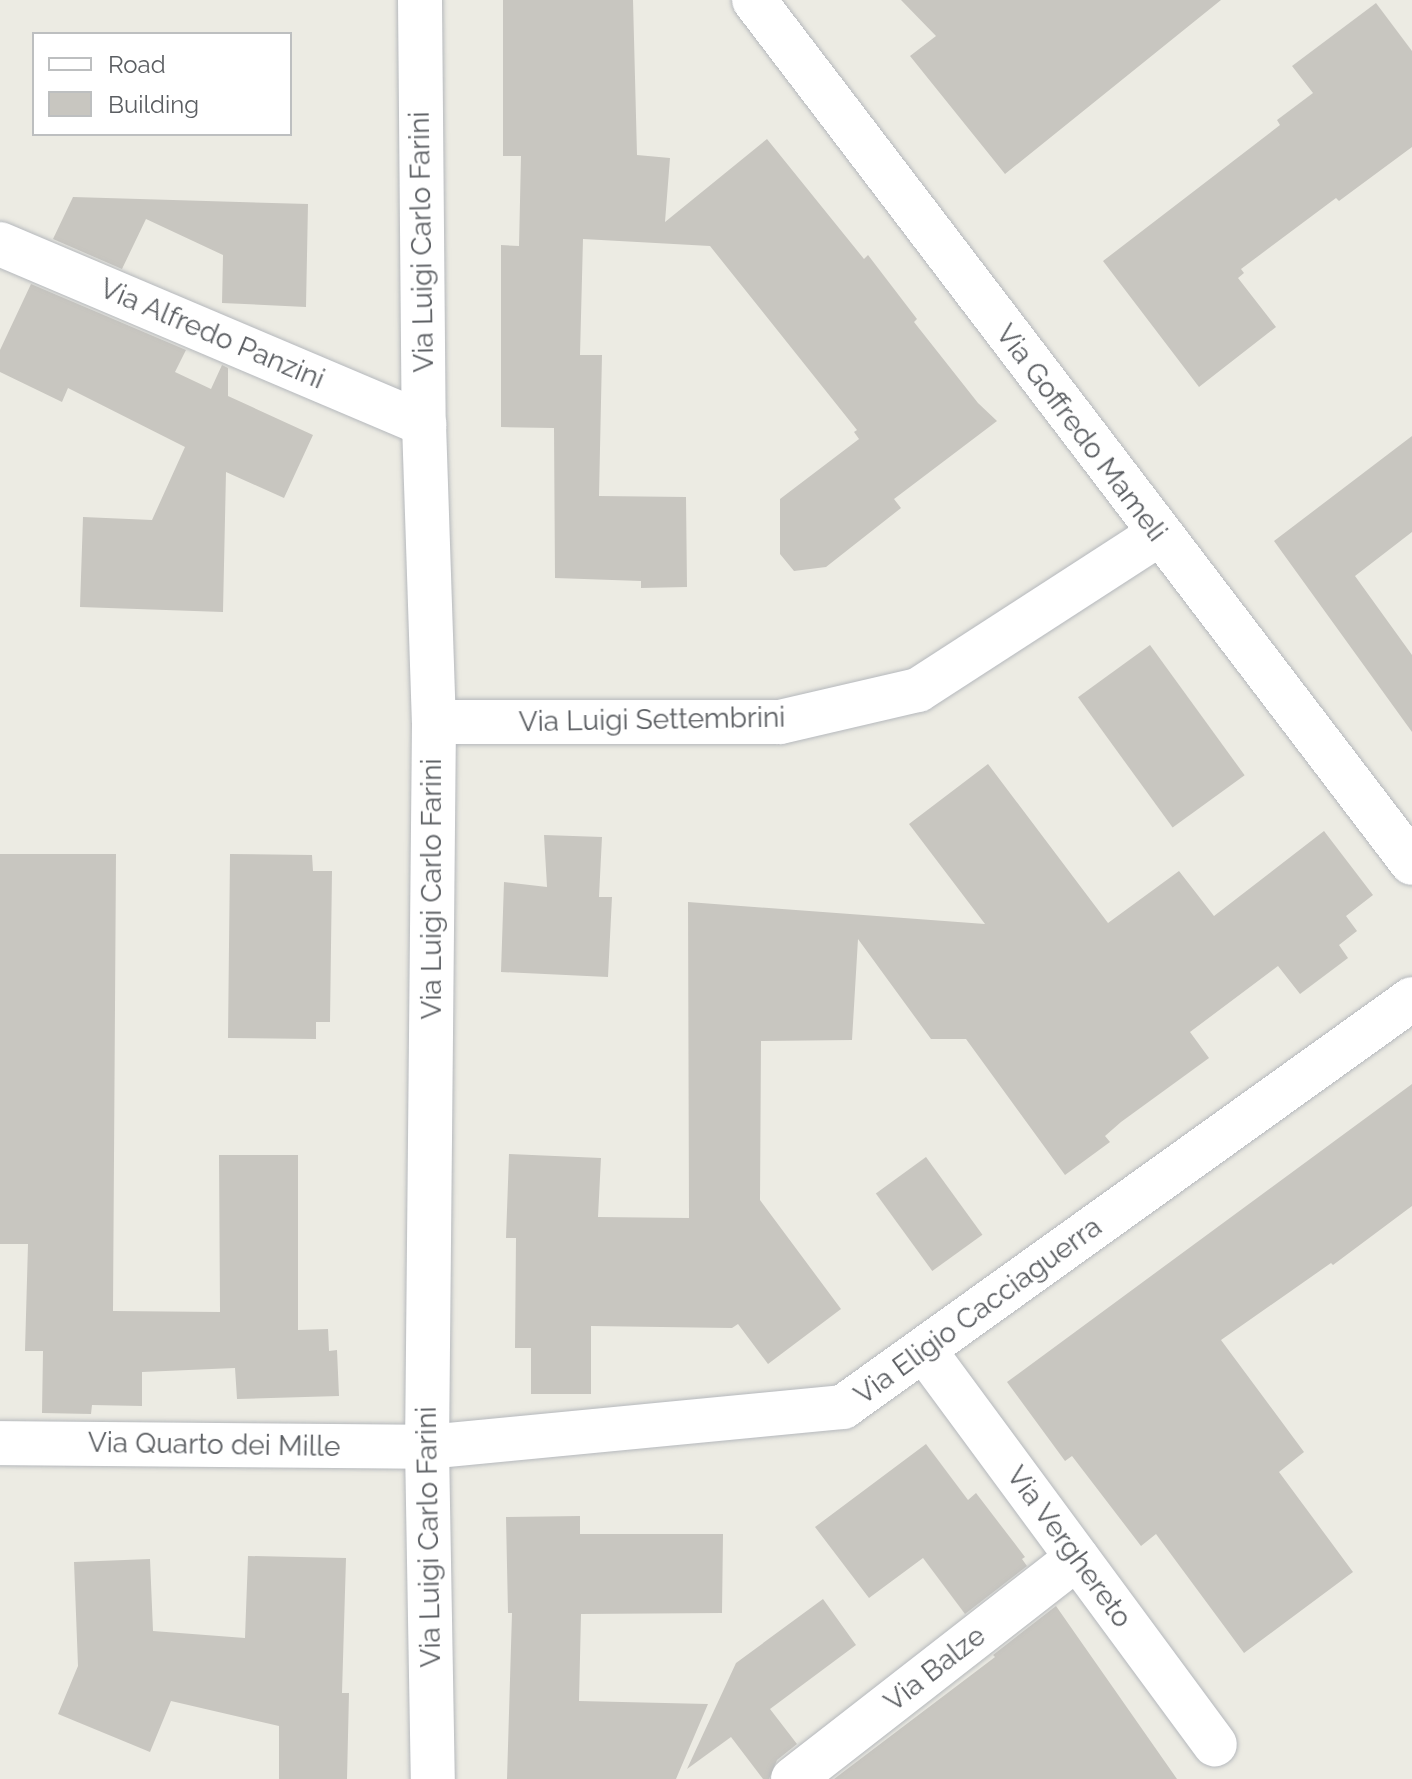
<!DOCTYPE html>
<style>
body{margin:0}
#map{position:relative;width:1412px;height:1779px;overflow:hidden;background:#ecebe3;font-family:Raleway,sans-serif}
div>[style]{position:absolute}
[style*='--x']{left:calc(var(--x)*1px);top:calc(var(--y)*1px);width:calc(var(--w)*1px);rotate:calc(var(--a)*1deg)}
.building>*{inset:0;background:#c8c6c0;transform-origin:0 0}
.roads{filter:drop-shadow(0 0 2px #b5b8bc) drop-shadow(0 0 2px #b5b8bc)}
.street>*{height:44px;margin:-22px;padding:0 22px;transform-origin:22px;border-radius:22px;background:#fff}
span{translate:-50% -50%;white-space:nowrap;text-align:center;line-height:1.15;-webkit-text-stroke:7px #fff;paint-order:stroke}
.street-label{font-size:28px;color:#5b5e62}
.legend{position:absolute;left:32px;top:32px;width:260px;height:104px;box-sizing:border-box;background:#fff;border:2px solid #bdbfc0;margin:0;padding:10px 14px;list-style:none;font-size:24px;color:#5b5e62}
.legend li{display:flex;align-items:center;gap:16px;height:40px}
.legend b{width:40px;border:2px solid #bdbfc0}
</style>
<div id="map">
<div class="building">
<div style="clip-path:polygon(503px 0,633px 0,637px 155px,670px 158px,665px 222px,767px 139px,864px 259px,868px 255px,917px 319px,914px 322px,978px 403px,997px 421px,894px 499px,901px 508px,826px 567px,794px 571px,780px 554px,780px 499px,859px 439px,854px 432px,857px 430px,710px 246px,583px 239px,580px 355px,602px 355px,599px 496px,686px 497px,687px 587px,641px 588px,641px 581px,555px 578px,554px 428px,501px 427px,501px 245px,519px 246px,521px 156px,503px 156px)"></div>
<div style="clip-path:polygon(901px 0,1221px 0,1005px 174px,910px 56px,936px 36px)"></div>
<div style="clip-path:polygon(1376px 3px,1412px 51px,1412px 147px,1339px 201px,1336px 198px,1241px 269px,1244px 273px,1238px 278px,1276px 327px,1199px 387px,1103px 261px,1280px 125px,1277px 120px,1313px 93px,1292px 66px)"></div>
<div style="clip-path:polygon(73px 197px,308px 204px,306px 307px,222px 303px,223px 255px,146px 219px,122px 269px,53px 239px)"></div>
<div style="clip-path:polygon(31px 284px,186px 350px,175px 372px,211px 389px,222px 365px,228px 368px,228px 396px,313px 435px,284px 498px,226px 472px,223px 612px,80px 607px,83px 517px,152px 520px,185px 447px,68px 388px,62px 402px,0 372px,0 350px)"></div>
<div style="clip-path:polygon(1412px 436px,1412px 532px,1355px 576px,1412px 655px,1412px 732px,1274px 541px)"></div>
<div style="left:1150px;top:645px;width:161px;height:89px;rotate:54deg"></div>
<div style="clip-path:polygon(988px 764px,1108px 923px,1179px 871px,1214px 916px,1324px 831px,1373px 895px,1346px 916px,1357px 931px,1339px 945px,1348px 958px,1300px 994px,1278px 966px,1190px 1032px,1209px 1058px,1121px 1122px,1105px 1136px,1110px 1142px,1065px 1175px,966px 1039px,931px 1039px,858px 939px,852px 1040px,761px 1041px,760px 1200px,841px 1309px,768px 1364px,738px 1324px,732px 1328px,591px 1326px,591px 1394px,531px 1394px,531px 1348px,515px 1348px,516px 1238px,506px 1238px,509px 1154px,601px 1158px,598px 1217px,689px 1218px,688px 902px,985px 924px,909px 824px)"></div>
<div style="clip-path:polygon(544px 835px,602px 837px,599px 897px,612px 897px,608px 977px,501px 972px,504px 882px,547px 887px)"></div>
<div style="clip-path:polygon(0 854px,116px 854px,113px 1311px,220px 1312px,219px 1155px,298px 1155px,298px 1330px,328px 1329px,329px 1351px,337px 1350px,339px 1396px,237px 1399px,235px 1368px,142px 1372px,142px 1406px,92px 1405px,91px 1414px,42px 1413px,43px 1351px,25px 1351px,28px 1244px,0 1244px)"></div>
<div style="clip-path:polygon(230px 854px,312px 855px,313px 871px,332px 871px,330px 1022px,316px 1022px,316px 1039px,228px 1038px)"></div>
<div style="clip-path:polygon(1412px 1084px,1412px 1206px,1333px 1265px,1331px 1263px,1221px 1340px,1304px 1452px,1279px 1472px,1353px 1572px,1244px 1653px,1156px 1534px,1141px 1546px,1072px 1456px,1065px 1461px,1007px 1382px)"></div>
<div style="left:926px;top:1157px;width:96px;height:62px;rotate:54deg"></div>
<div style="clip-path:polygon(926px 1444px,968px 1500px,976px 1493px,1025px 1557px,1022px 1559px,1027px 1566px,965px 1614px,923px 1558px,869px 1598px,815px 1527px)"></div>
<div style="clip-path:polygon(580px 1516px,580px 1534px,723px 1534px,722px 1613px,581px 1614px,579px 1701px,708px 1704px,676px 1779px,507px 1779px,512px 1613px,508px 1613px,506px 1517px)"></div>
<div style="clip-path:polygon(248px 1556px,346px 1558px,342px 1693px,349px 1693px,347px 1779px,279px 1779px,279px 1726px,171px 1701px,150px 1752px,58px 1714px,78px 1666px,74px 1562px,150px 1559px,153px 1631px,245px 1638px)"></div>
<div style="clip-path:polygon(823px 1599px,856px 1645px,770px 1709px,797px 1744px,777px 1760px,769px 1779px,763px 1779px,731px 1737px,687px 1769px,736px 1663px)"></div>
<div style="clip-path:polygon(1056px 1606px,1177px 1779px,834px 1779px,995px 1657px,993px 1655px)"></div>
</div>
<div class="roads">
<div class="street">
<div style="--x:420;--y:0;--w:424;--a:89.5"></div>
<div style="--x:424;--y:424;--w:298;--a:88.1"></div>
<div style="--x:434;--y:722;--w:725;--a:90.55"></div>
<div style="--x:427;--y:1447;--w:332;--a:89"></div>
<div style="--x:754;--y:0;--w:1085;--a:52.68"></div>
<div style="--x:0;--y:244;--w:461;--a:23"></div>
<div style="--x:434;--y:722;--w:346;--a:0"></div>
<div style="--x:780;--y:722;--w:142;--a:-13.1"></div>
<div style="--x:918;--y:690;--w:286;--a:-32.9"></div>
<div style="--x:924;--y:1350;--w:490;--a:53.6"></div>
<div style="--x:0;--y:1443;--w:427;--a:0.5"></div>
<div style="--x:427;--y:1447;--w:418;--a:-5.5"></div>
<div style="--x:843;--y:1407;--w:700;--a:-35.64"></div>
<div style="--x:793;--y:1779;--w:360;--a:-37.9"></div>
</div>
</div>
<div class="street-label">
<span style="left:422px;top:242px;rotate:-91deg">Via Luigi Carlo Farini</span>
<span style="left:212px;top:334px;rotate:23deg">Via Alfredo Panzini</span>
<span style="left:1081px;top:433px;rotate:53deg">Via Goffredo Mameli</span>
<span style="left:652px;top:720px;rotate:-1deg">Via Luigi Settembrini</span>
<span style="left:432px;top:889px;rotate:-90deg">Via Luigi Carlo Farini</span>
<span style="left:978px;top:1311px;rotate:-36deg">Via Eligio Cacciaguerra</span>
<span style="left:214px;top:1445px;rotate:1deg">Via Quarto dei Mille</span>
<span style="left:429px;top:1537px;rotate:-91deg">Via Luigi Carlo Farini</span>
<span style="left:1069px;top:1547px;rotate:54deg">Via Verghereto</span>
<span style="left:935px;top:1669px;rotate:-38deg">Via Balze</span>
</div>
<ul class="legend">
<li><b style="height:10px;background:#fff"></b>Road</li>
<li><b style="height:22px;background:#c8c6c0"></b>Building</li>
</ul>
</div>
